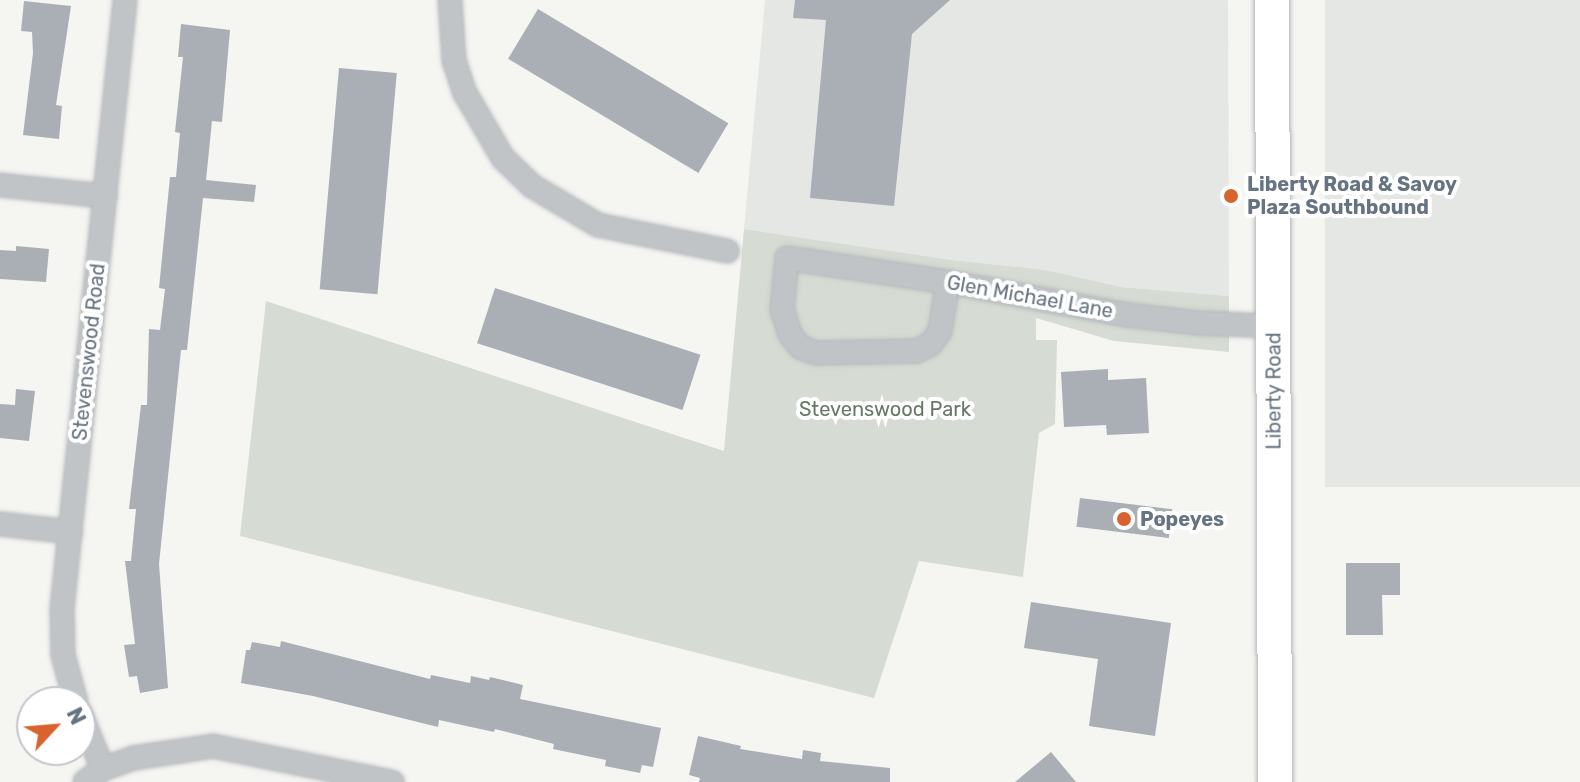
<!DOCTYPE html>
<style>
body{margin:0}
#map{position:relative;width:1580px;height:782px;overflow:hidden;background:#f5f5f2;font-family:Rubik,sans-serif}
div>[style]{position:absolute}
[style*='--x']{left:calc(var(--x)*1px);top:calc(var(--y)*1px);width:calc(var(--w)*1px);rotate:calc(var(--a)*1deg)}
.built>*{inset:0;background:#e5e7e5;transform-origin:0 0}
.green>*{inset:0;background:#d6dcd3}
.building>*{inset:0;background:#a9afb5;transform-origin:0 0}
.roads{filter:drop-shadow(0 0 2px #b4b7bb) drop-shadow(0 0 2px #b4b7bb)}
.street>*{height:22px;margin:-11px;padding:0 11px;transform-origin:11px;border-radius:11px;background:#c0c4c7}
.primary>*{height:34px;margin:-17px;padding:0 17px;transform-origin:17px;border-radius:17px;background:#fff}
.dots>*{width:22px;height:22px;translate:-50% -50%;box-sizing:border-box;border:4px solid #fff;border-radius:50%}
span{translate:-50% -50%;white-space:nowrap;text-align:center;line-height:1.15;-webkit-text-stroke:8px #fff;paint-order:stroke}
.poi-label{font-size:20px;color:#667381;font-weight:700}
.left{translate:0 -50%;text-align:left}
.street-label{font-size:20px;color:#667381}
.park-label{font-size:20px;color:#677864}
.north{position:absolute;left:16px;top:686px;width:80px;height:80px;box-sizing:border-box;background:#fff;border:2px solid #c2c7cd;border-radius:50%;rotate:64deg;font-size:22px;font-weight:700;line-height:32px;text-align:center;color:#667381}
.north::after{content:'';display:block;margin:auto;width:28px;height:36px;background:#d8632e;clip-path:polygon(50% 0,100% 100%,50% 72%,0 100%)}
</style>
<div id="map">
<div class="built">
<div style="clip-path:polygon(765px 0,1228px 0,1229px 296px,1121px 287px,1046px 270px,952px 260px,744px 229px)"></div>
<div style="left:1325px;top:0;width:255px;height:487px"></div>
</div>
<div class="green">
<div style="clip-path:polygon(744px 229px,952px 260px,1046px 270px,1121px 287px,1229px 296px,1229px 352px,1114px 341px,1036px 318px,1036px 340px,1057px 340px,1055px 424px,1039px 433px,1023px 577px,919px 561px,874px 698px,240px 536px,266px 301px,724px 451px)"></div>
</div>
<div class="building">
<div style="clip-path:polygon(795px 0,950px 0,912px 34px,894px 206px,810px 198px,826px 20px,793px 18px)"></div>
<div style="clip-path:polygon(24px 1px,71px 6px,56px 105px,62px 106px,59px 139px,23px 135px,33px 53px,32px 32px,21px 31px)"></div>
<div style="left:538px;top:9px;width:222px;height:58px;rotate:31deg"></div>
<div style="clip-path:polygon(181px 24px,230px 30px,222px 122px,212px 121px,206px 180px,256px 185px,254px 202px,203px 198px,187px 350px,181px 350px,159px 564px,168px 688px,140px 693px,137px 676px,129px 677px,124px 645px,135px 644px,125px 561px,131px 561px,136px 509px,129px 509px,141px 405px,147px 405px,149px 329px,160px 330px,165px 289px,159px 288px,170px 177px,176px 177px,180px 133px,175px 132px,183px 57px,178px 57px)"></div>
<div style="left:339px;top:68px;width:58px;height:222px;rotate:5deg"></div>
<div style="clip-path:polygon(16px 246px,49px 249px,46px 282px,0 279px,0 250px,16px 251px)"></div>
<div style="left:495px;top:288px;width:216px;height:58px;rotate:18deg"></div>
<div style="clip-path:polygon(1108px 369px,1108px 380px,1146px 378px,1149px 433px,1107px 435px,1106px 425px,1064px 427px,1061px 372px)"></div>
<div style="clip-path:polygon(16px 389px,35px 391px,29px 441px,0 438px,0 404px,15px 405px)"></div>
<div style="left:1080px;top:498px;width:93px;height:29px;rotate:7deg"></div>
<div style="clip-path:polygon(1346px 563px,1400px 563px,1400px 595px,1382px 595px,1383px 635px,1346px 635px)"></div>
<div style="clip-path:polygon(1031px 602px,1171px 623px,1155px 736px,1089px 726px,1098px 659px,1024px 648px)"></div>
<div style="clip-path:polygon(281px 641px,430px 679px,431px 675px,470px 683px,471px 676px,489px 680px,490px 677px,523px 685px,520px 699px,661px 728px,653px 767px,642px 765px,640px 773px,605px 766px,606px 760px,553px 749px,554px 744px,495px 729px,494px 732px,439px 720px,438px 727px,313px 696px,241px 683px,246px 650px,250px 650px,252px 642px,280px 647px)"></div>
<div style="clip-path:polygon(698px 736px,741px 746px,740px 749px,802px 759px,803px 750px,821px 753px,820px 761px,890px 768px,890px 782px,699px 782px,700px 778px,689px 775px)"></div>
<div style="clip-path:polygon(1051px 752px,1076px 782px,1015px 782px)"></div>
</div>
<div class="roads">
<div class="street">
<div style="--x:450;--y:0;--w:60;--a:86.2"></div>
<div style="--x:454;--y:60;--w:35;--a:72"></div>
<div style="--x:465;--y:93;--w:75;--a:59.7"></div>
<div style="--x:503;--y:158;--w:40;--a:44"></div>
<div style="--x:532;--y:186;--w:77;--a:30.6"></div>
<div style="--x:598;--y:225;--w:132;--a:11.4"></div>
<div style="--x:0;--y:185;--w:106;--a:6"></div>
<div style="--x:948;--y:282;--w:50;--a:99.3"></div>
<div style="--x:940;--y:331;--w:16;--a:125"></div>
<div style="--x:931;--y:344;--w:17;--a:155"></div>
<div style="--x:916;--y:351;--w:100;--a:178.9"></div>
<div style="--x:816;--y:353;--w:17;--a:-159"></div>
<div style="--x:800;--y:347;--w:16;--a:-128"></div>
<div style="--x:790;--y:334;--w:25;--a:-108"></div>
<div style="--x:782;--y:310;--w:52;--a:-84.5"></div>
<div style="--x:787;--y:258;--w:163;--a:8.5"></div>
<div style="--x:948;--y:282;--w:182;--a:10.4"></div>
<div style="--x:1127;--y:315;--w:70;--a:6.5"></div>
<div style="--x:1197;--y:323;--w:77;--a:2.2"></div>
<div style="--x:0;--y:524;--w:71;--a:6.4"></div>
<div style="--x:76;--y:702;--w:49;--a:-105.5"></div>
<div style="--x:63;--y:655;--w:46;--a:-91.2"></div>
<div style="--x:62;--y:609;--w:612;--a:-84.09"></div>
<div style="--x:80;--y:713;--w:61;--a:67.7"></div>
<div style="--x:85;--y:782;--w:22;--a:-36"></div>
<div style="--x:103;--y:769;--w:32;--a:-20"></div>
<div style="--x:133;--y:758;--w:81;--a:-8.5"></div>
<div style="--x:213;--y:746;--w:183;--a:11.4"></div>
</div>
<div class="primary">
<div style="--x:1272;--y:0;--w:782;--a:89.78"></div>
</div>
</div>
<div class="dots">
<div style="left:1231px;top:196px;background:#d8632e"></div>
<div style="left:1124px;top:519px;background:#d8632e"></div>
</div>
<div class="poi-label">
<span class="left" style="left:1247px;top:196px">Liberty Road &amp; Savoy<br>Plaza Southbound</span>
<span class="left" style="left:1140px;top:519px">Popeyes</span>
</div>
<div class="street-label">
<span style="left:1030px;top:297px;rotate:10deg">Glen Michael Lane</span>
<span style="left:89px;top:352px;rotate:-84deg">Stevenswood Road</span>
<span style="left:1274px;top:391px;rotate:-90deg">Liberty Road</span>
</div>
<div class="park-label">
<span style="left:885px;top:409px">Stevenswood Park</span>
</div>
<div class="north">N</div>
</div>
